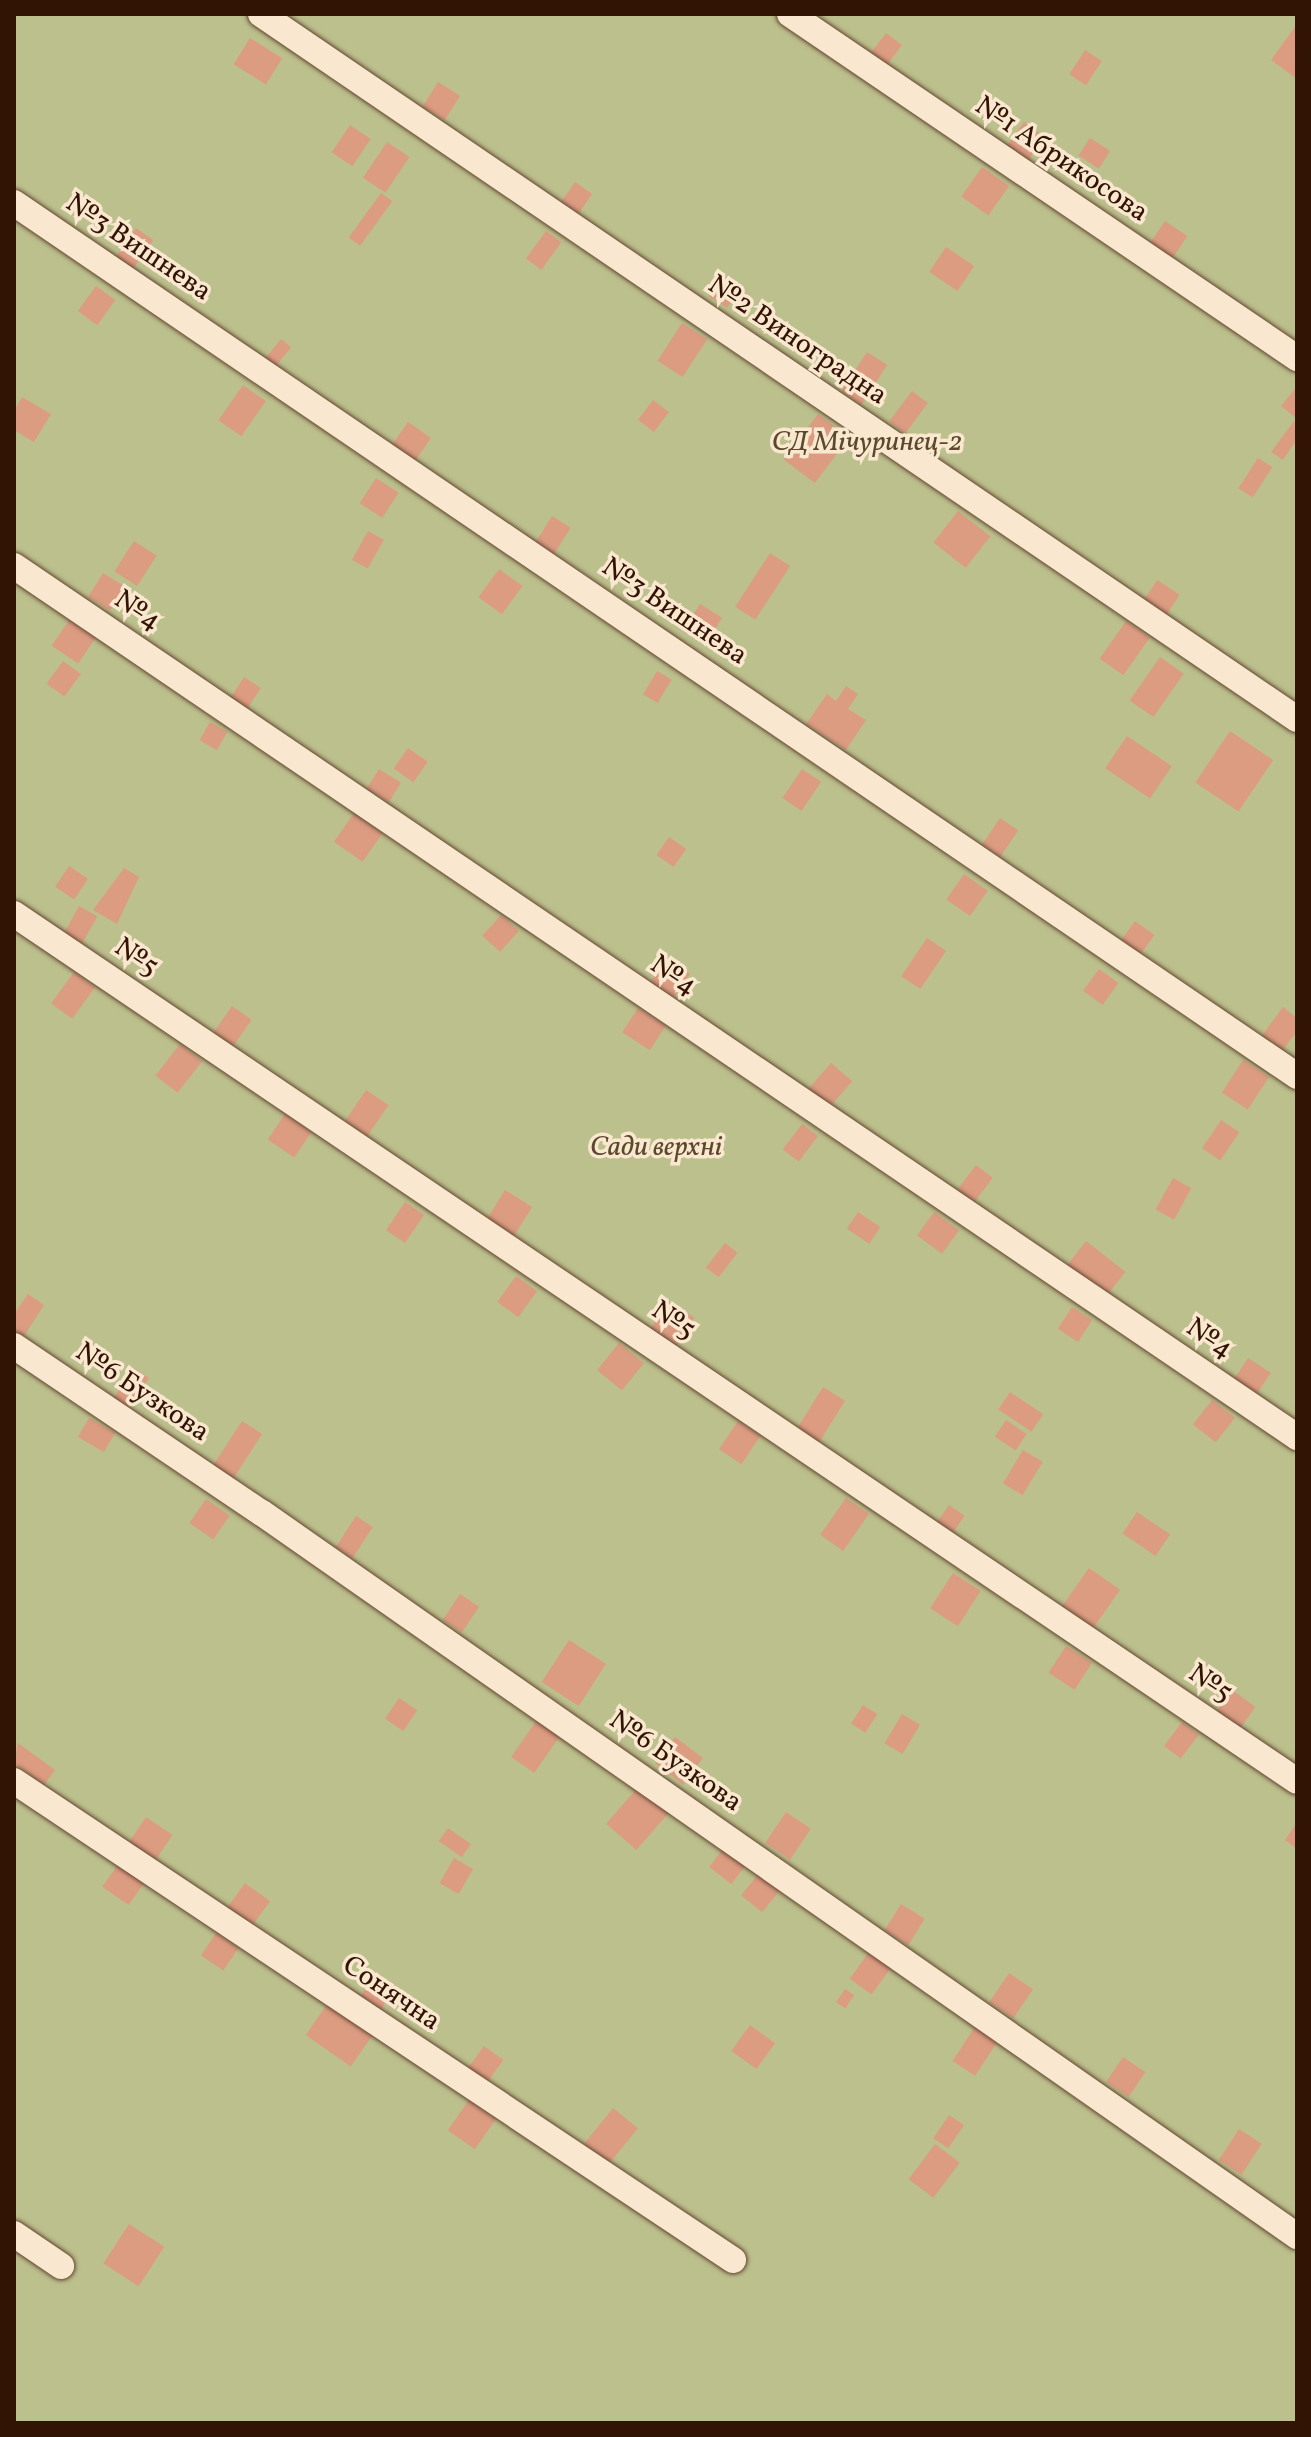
<!DOCTYPE html>
<meta charset="utf-8">
<style>
body{margin:0}
#map{position:relative;width:1311px;height:2437px;overflow:hidden;background:#f6dbb5;font-family:Vollkorn,serif}
div>[style]{position:absolute}
[style*='--x']{left:calc(var(--x)*1px);top:calc(var(--y)*1px);width:calc(var(--w)*1px);rotate:calc(var(--a)*1deg)}
.green>*{inset:0;background:#bcc08d;transform-origin:0 0}
.building>*{inset:0;background:#dc9c82;transform-origin:0 0}
.roads{filter:drop-shadow(0 0 2px #634630) drop-shadow(0 0 2px #634630)}
.lane>*{height:26px;margin:-13px;padding:0 13px;transform-origin:13px;border-radius:13px;background:#f9e8cf}
span{translate:-50% -50%;white-space:nowrap;text-align:center;line-height:1.15;-webkit-text-stroke:7px #f9e8cf;paint-order:stroke}
.street-label{font-size:28px;color:#321404}
.park-label{font-size:28px;color:#5b482d;font-style:italic}
.frame{position:absolute;inset:0;border:16px solid #321404;pointer-events:none}
</style>
<div id="map">
<div class="green">
<div style="left:14px;top:14px;width:1283px;height:2409px"></div>
</div>
<div class="building">
<div style="clip-path:polygon(1297px 24px,1297px 79px,1271px 60px)"></div>
<div style="left:886px;top:33px;width:20px;height:26px;rotate:37deg"></div>
<div style="left:250px;top:38px;width:38px;height:31px;rotate:32deg"></div>
<div style="left:1085px;top:50px;width:20px;height:29px;rotate:33deg"></div>
<div style="left:438px;top:82px;width:26px;height:29px;rotate:32deg"></div>
<div style="left:1024px;top:122px;width:26px;height:31px;rotate:36deg"></div>
<div style="left:350px;top:125px;width:25px;height:33px;rotate:34deg"></div>
<div style="left:1090px;top:138px;width:24px;height:21px;rotate:33deg"></div>
<div style="left:387px;top:142px;width:27px;height:43px;rotate:34deg"></div>
<div style="left:982px;top:167px;width:33px;height:36px;rotate:35deg"></div>
<div style="left:575px;top:182px;width:21px;height:25px;rotate:35deg"></div>
<div style="left:381px;top:193px;width:14px;height:55px;rotate:36deg"></div>
<div style="left:1165px;top:221px;width:27px;height:28px;rotate:34deg"></div>
<div style="left:136px;top:228px;width:21px;height:41px;rotate:35deg"></div>
<div style="left:546px;top:231px;width:19px;height:34px;rotate:36deg"></div>
<div style="left:946px;top:247px;width:34px;height:30px;rotate:34deg"></div>
<div style="left:722px;top:275px;width:22px;height:25px;rotate:32deg"></div>
<div style="left:96px;top:286px;width:24px;height:31px;rotate:36deg"></div>
<div style="left:682px;top:323px;width:30px;height:45px;rotate:33deg"></div>
<div style="left:281px;top:339px;width:13px;height:27px;rotate:39deg"></div>
<div style="left:867px;top:352px;width:24px;height:47px;rotate:33deg"></div>
<div style="left:243px;top:385px;width:28px;height:43px;rotate:35deg"></div>
<div style="clip-path:polygon(1297px 386px,1297px 419px,1281px 406px)"></div>
<div style="left:912px;top:391px;width:20px;height:38px;rotate:37deg"></div>
<div style="clip-path:polygon(22px 397px,51px 414px,34px 442px,14px 430px,14px 411px)"></div>
<div style="left:653px;top:400px;width:20px;height:25px;rotate:37deg"></div>
<div style="left:818px;top:414px;width:39px;height:57px;rotate:37deg"></div>
<div style="clip-path:polygon(1294px 421px,1297px 439px,1283px 460px,1271px 452px)"></div>
<div style="left:408px;top:422px;width:28px;height:34px;rotate:35deg"></div>
<div style="left:1258px;top:458px;width:17px;height:36px;rotate:33deg"></div>
<div style="left:376px;top:478px;width:27px;height:30px;rotate:33deg"></div>
<div style="left:958px;top:511px;width:41px;height:40px;rotate:38deg"></div>
<div style="left:552px;top:516px;width:22px;height:32px;rotate:32deg"></div>
<div style="left:368px;top:531px;width:18px;height:33px;rotate:29deg"></div>
<div style="left:134px;top:541px;width:27px;height:36px;rotate:33deg"></div>
<div style="left:770px;top:553px;width:24px;height:64px;rotate:33deg"></div>
<div style="left:499px;top:569px;width:29px;height:35px;rotate:36deg"></div>
<div style="left:103px;top:573px;width:26px;height:28px;rotate:32deg"></div>
<div style="left:1157px;top:580px;width:27px;height:24px;rotate:33deg"></div>
<div style="left:700px;top:604px;width:26px;height:32px;rotate:32deg"></div>
<div style="left:69px;top:620px;width:32px;height:31px;rotate:34deg"></div>
<div style="left:1126px;top:621px;width:29px;height:46px;rotate:35deg"></div>
<div style="left:1160px;top:657px;width:29px;height:53px;rotate:35deg"></div>
<div style="left:63px;top:661px;width:22px;height:28px;rotate:36deg"></div>
<div style="left:657px;top:671px;width:17px;height:27px;rotate:31deg"></div>
<div style="left:244px;top:677px;width:20px;height:24px;rotate:33deg"></div>
<div style="clip-path:polygon(846px 686px,858px 694px,848px 709px,866px 720px,846px 750px,806px 724px,827px 694px,836px 701px)"></div>
<div style="left:210px;top:722px;width:20px;height:21px;rotate:30deg"></div>
<div style="left:1230px;top:731px;width:52px;height:62px;rotate:34deg"></div>
<div style="left:1127px;top:736px;width:54px;height:39px;rotate:34deg"></div>
<div style="left:408px;top:748px;width:24px;height:25px;rotate:35deg"></div>
<div style="left:379px;top:769px;width:26px;height:23px;rotate:32deg"></div>
<div style="left:802px;top:769px;width:23px;height:35px;rotate:34deg"></div>
<div style="left:354px;top:813px;width:35px;height:35px;rotate:35deg"></div>
<div style="left:1000px;top:818px;width:22px;height:32px;rotate:34deg"></div>
<div style="left:669px;top:837px;width:21px;height:22px;rotate:35deg"></div>
<div style="left:69px;top:866px;width:23px;height:25px;rotate:34deg"></div>
<div style="clip-path:polygon(124px 868px,139px 877px,117px 924px,93px 910px)"></div>
<div style="left:964px;top:874px;width:29px;height:31px;rotate:35deg"></div>
<div style="left:79px;top:906px;width:21px;height:32px;rotate:29deg"></div>
<div style="left:501px;top:915px;width:24px;height:28px;rotate:42deg"></div>
<div style="left:1135px;top:921px;width:24px;height:28px;rotate:36deg"></div>
<div style="left:927px;top:938px;width:23px;height:46px;rotate:34deg"></div>
<div style="left:667px;top:958px;width:28px;height:29px;rotate:35deg"></div>
<div style="left:1099px;top:969px;width:24px;height:27px;rotate:36deg"></div>
<div style="left:74px;top:972px;width:26px;height:39px;rotate:36deg"></div>
<div style="left:232px;top:1006px;width:24px;height:32px;rotate:35deg"></div>
<div style="clip-path:polygon(1283px 1007px,1297px 1018px,1297px 1031px,1279px 1055px,1258px 1041px)"></div>
<div style="left:638px;top:1008px;width:33px;height:29px;rotate:33deg"></div>
<div style="left:180px;top:1044px;width:28px;height:40px;rotate:38deg"></div>
<div style="left:1243px;top:1060px;width:31px;height:39px;rotate:33deg"></div>
<div style="left:831px;top:1063px;width:28px;height:39px;rotate:41deg"></div>
<div style="left:366px;top:1090px;width:27px;height:38px;rotate:34deg"></div>
<div style="left:285px;top:1114px;width:32px;height:31px;rotate:34deg"></div>
<div style="left:1221px;top:1120px;width:22px;height:34px;rotate:34deg"></div>
<div style="left:802px;top:1124px;width:20px;height:32px;rotate:37deg"></div>
<div style="left:976px;top:1165px;width:21px;height:31px;rotate:37deg"></div>
<div style="left:1173px;top:1178px;width:21px;height:36px;rotate:29deg"></div>
<div style="left:505px;top:1190px;width:32px;height:36px;rotate:32deg"></div>
<div style="left:405px;top:1202px;width:23px;height:34px;rotate:34deg"></div>
<div style="left:858px;top:1212px;width:27px;height:20px;rotate:34deg"></div>
<div style="left:934px;top:1212px;width:31px;height:29px;rotate:36deg"></div>
<div style="left:1086px;top:1241px;width:50px;height:30px;rotate:38deg"></div>
<div style="left:725px;top:1243px;width:16px;height:31px;rotate:38deg"></div>
<div style="left:516px;top:1276px;width:26px;height:32px;rotate:36deg"></div>
<div style="clip-path:polygon(28px 1294px,44px 1305px,24px 1336px,14px 1330px,14px 1314px)"></div>
<div style="left:668px;top:1301px;width:31px;height:34px;rotate:32deg"></div>
<div style="left:1072px;top:1307px;width:24px;height:26px;rotate:33deg"></div>
<div style="left:619px;top:1343px;width:32px;height:35px;rotate:39deg"></div>
<div style="left:1248px;top:1358px;width:27px;height:29px;rotate:33deg"></div>
<div style="left:134px;top:1368px;width:18px;height:38px;rotate:34deg"></div>
<div style="left:823px;top:1387px;width:26px;height:50px;rotate:32deg"></div>
<div style="left:1010px;top:1392px;width:40px;height:21px;rotate:34deg"></div>
<div style="left:1212px;top:1400px;width:29px;height:31px;rotate:38deg"></div>
<div style="left:89px;top:1418px;width:30px;height:22px;rotate:30deg"></div>
<div style="left:1006px;top:1420px;width:25px;height:20px;rotate:34deg"></div>
<div style="left:242px;top:1421px;width:24px;height:57px;rotate:33deg"></div>
<div style="left:738px;top:1421px;width:27px;height:34px;rotate:34deg"></div>
<div style="left:1023px;top:1450px;width:23px;height:39px;rotate:31deg"></div>
<div style="left:846px;top:1498px;width:28px;height:45px;rotate:35deg"></div>
<div style="left:206px;top:1499px;width:29px;height:29px;rotate:35deg"></div>
<div style="left:949px;top:1505px;width:19px;height:26px;rotate:35deg"></div>
<div style="left:1137px;top:1512px;width:40px;height:26px;rotate:34deg"></div>
<div style="left:356px;top:1516px;width:20px;height:37px;rotate:33deg"></div>
<div style="left:1089px;top:1568px;width:38px;height:48px;rotate:35deg"></div>
<div style="left:953px;top:1573px;width:33px;height:42px;rotate:33deg"></div>
<div style="left:460px;top:1594px;width:23px;height:31px;rotate:34deg"></div>
<div style="left:569px;top:1640px;width:44px;height:50px;rotate:33deg"></div>
<div style="left:1066px;top:1646px;width:31px;height:32px;rotate:33deg"></div>
<div style="left:1232px;top:1690px;width:29px;height:28px;rotate:36deg"></div>
<div style="left:399px;top:1698px;width:22px;height:25px;rotate:34deg"></div>
<div style="left:863px;top:1705px;width:17px;height:22px;rotate:33deg"></div>
<div style="left:902px;top:1714px;width:21px;height:34px;rotate:31deg"></div>
<div style="left:537px;top:1720px;width:28px;height:45px;rotate:35deg"></div>
<div style="left:1182px;top:1722px;width:21px;height:30px;rotate:37deg"></div>
<div style="left:675px;top:1737px;width:35px;height:33px;rotate:37deg"></div>
<div style="clip-path:polygon(18px 1743px,55px 1770px,44px 1785px,14px 1763px)"></div>
<div style="left:639px;top:1786px;width:40px;height:50px;rotate:41deg"></div>
<div style="left:786px;top:1812px;width:30px;height:37px;rotate:34deg"></div>
<div style="left:146px;top:1817px;width:32px;height:31px;rotate:34deg"></div>
<div style="clip-path:polygon(1297px 1822px,1297px 1849px,1285px 1840px)"></div>
<div style="left:448px;top:1828px;width:28px;height:16px;rotate:35deg"></div>
<div style="left:727px;top:1844px;width:28px;height:29px;rotate:38deg"></div>
<div style="left:454px;top:1858px;width:22px;height:29px;rotate:30deg"></div>
<div style="left:119px;top:1863px;width:32px;height:29px;rotate:35deg"></div>
<div style="left:760px;top:1872px;width:27px;height:30px;rotate:39deg"></div>
<div style="left:245px;top:1883px;width:31px;height:32px;rotate:36deg"></div>
<div style="left:901px;top:1904px;width:28px;height:31px;rotate:32deg"></div>
<div style="left:216px;top:1933px;width:27px;height:27px;rotate:34deg"></div>
<div style="left:872px;top:1948px;width:27px;height:38px;rotate:36deg"></div>
<div style="left:1009px;top:1973px;width:29px;height:35px;rotate:34deg"></div>
<div style="left:373px;top:1976px;width:25px;height:25px;rotate:32deg"></div>
<div style="left:845px;top:1989px;width:11px;height:16px;rotate:34deg"></div>
<div style="left:328px;top:2003px;width:55px;height:39px;rotate:35deg"></div>
<div style="left:750px;top:2025px;width:31px;height:32px;rotate:36deg"></div>
<div style="left:976px;top:2025px;width:27px;height:43px;rotate:33deg"></div>
<div style="left:484px;top:2046px;width:24px;height:29px;rotate:36deg"></div>
<div style="left:1123px;top:2057px;width:27px;height:30px;rotate:34deg"></div>
<div style="left:469px;top:2100px;width:33px;height:37px;rotate:35deg"></div>
<div style="left:613px;top:2108px;width:32px;height:53px;rotate:39deg"></div>
<div style="left:949px;top:2115px;width:18px;height:28px;rotate:34deg"></div>
<div style="left:1239px;top:2129px;width:27px;height:37px;rotate:33deg"></div>
<div style="left:935px;top:2144px;width:31px;height:44px;rotate:37deg"></div>
<div style="left:129px;top:2224px;width:42px;height:47px;rotate:33deg"></div>
</div>
<div class="roads">
<div class="lane">
<div style="--x:261;--y:14;--w:1253;--a:34.24"></div>
<div style="--x:790;--y:14;--w:613;--a:34.16"></div>
<div style="--x:14;--y:203;--w:1552;--a:34.23"></div>
<div style="--x:14;--y:566;--w:1551;--a:34.17"></div>
<div style="--x:14;--y:914;--w:1548;--a:34.05"></div>
<div style="--x:14;--y:1346;--w:299;--a:34"></div>
<div style="--x:262;--y:1513;--w:1263;--a:34.94"></div>
<div style="--x:14;--y:1781;--w:864;--a:33.67"></div>
<div style="--x:14;--y:2234;--w:57;--a:34.2"></div>
</div>
</div>
<div class="street-label">
<span style="left:1061px;top:160px;rotate:34deg">№1 Абрикосова</span>
<span style="left:138px;top:248px;rotate:34deg">№3 Вишнева</span>
<span style="left:797px;top:341px;rotate:34deg">№2 Виноградна</span>
<span style="left:137px;top:611px;rotate:34deg">№4</span>
<span style="left:674px;top:612px;rotate:34deg">№3 Вишнева</span>
<span style="left:136px;top:958px;rotate:34deg">№5</span>
<span style="left:673px;top:976px;rotate:34deg">№4</span>
<span style="left:673px;top:1321px;rotate:34deg">№5</span>
<span style="left:1209px;top:1339px;rotate:34deg">№4</span>
<span style="left:142px;top:1393px;rotate:34deg">№6 Бузкова</span>
<span style="left:1210px;top:1684px;rotate:34deg">№5</span>
<span style="left:675px;top:1762px;rotate:35deg">№6 Бузкова</span>
<span style="left:391px;top:1994px;rotate:34deg">Сонячна</span>
</div>
<div class="park-label">
<span style="left:867px;top:443px">СД Мічуринец-2</span>
<span style="left:656px;top:1148px">Сади верхні</span>
</div>
<div class="frame"></div>
</div>
